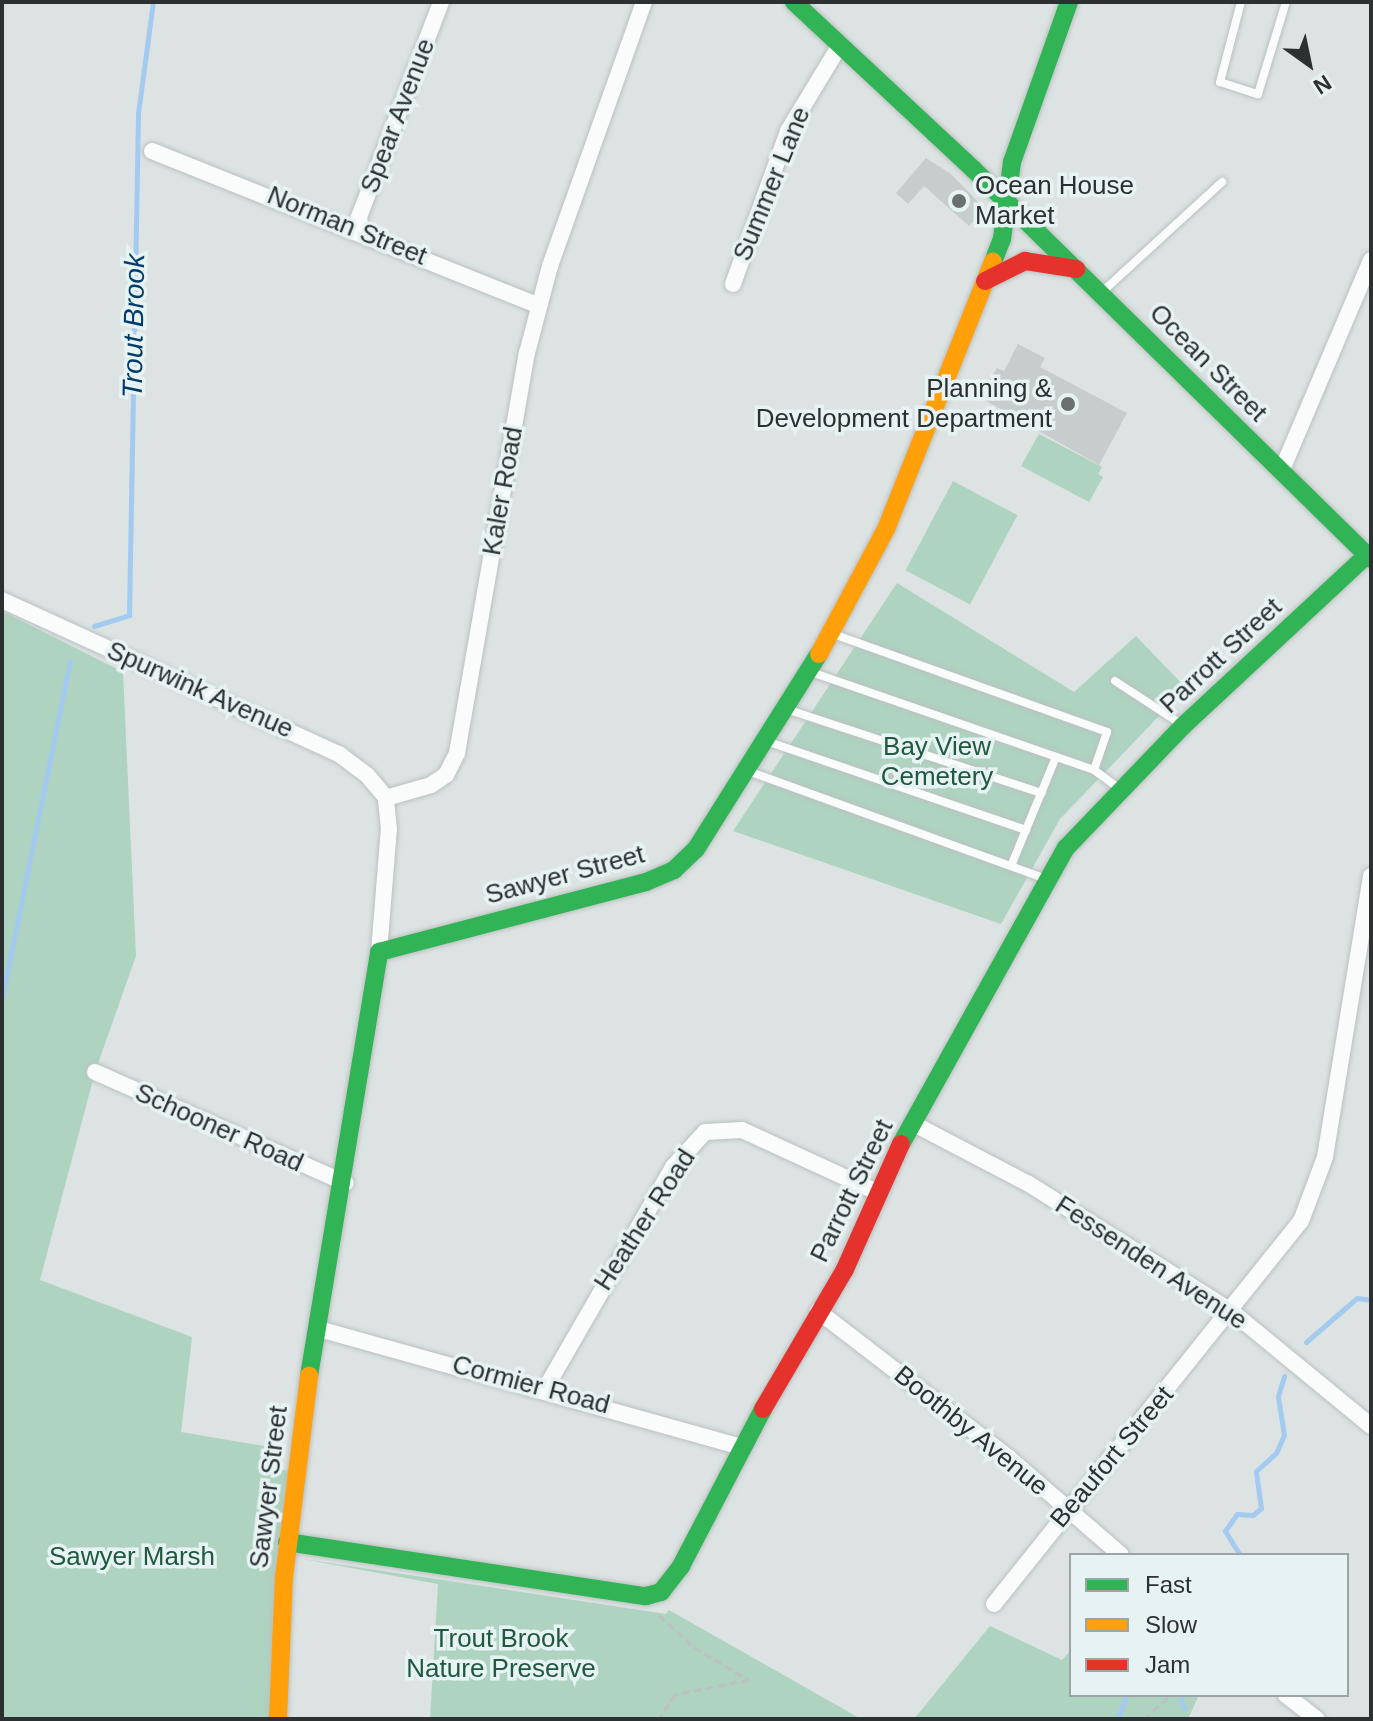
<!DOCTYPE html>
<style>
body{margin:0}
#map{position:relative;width:1373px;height:1721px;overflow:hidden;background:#dde3e3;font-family:Helvetica,sans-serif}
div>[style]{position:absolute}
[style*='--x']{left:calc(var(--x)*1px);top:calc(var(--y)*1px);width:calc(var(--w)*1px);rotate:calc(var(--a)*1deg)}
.green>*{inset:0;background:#aed3c1;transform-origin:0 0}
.stream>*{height:5px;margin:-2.5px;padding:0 2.5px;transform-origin:2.5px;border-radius:2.5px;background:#a4caef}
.building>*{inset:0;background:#c7cccc}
.path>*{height:3px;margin-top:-1.5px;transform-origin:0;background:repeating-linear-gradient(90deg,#bfc0c1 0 8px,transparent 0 12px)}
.roads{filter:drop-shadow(0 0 2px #bbc0c0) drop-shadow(0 0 2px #bbc0c0)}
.lane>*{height:8px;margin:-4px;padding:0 4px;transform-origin:4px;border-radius:4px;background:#fafbfb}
.street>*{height:16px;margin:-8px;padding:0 8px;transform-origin:8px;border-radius:8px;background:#fafbfb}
.fast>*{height:18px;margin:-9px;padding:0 9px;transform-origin:9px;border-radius:9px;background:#30b455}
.slow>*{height:18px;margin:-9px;padding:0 9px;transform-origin:9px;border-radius:9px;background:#ff9f0a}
.jam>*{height:18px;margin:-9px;padding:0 9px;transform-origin:9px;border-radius:9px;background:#e5322d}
.dots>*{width:22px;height:22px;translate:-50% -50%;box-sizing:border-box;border:4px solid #e7f2f3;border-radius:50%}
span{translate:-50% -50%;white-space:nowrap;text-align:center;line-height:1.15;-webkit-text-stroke:7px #e7f2f3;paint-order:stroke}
.street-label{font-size:26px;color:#2c3031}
.poi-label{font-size:26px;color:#2c3031}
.left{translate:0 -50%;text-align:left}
.right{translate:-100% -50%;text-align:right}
.park-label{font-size:26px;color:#205940}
.water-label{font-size:28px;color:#003c6b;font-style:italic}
.frame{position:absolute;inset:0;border:4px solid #2c3031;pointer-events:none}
.legend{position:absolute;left:1069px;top:1553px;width:280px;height:144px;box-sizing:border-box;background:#e7f2f3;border:2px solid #9ca4a5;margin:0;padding:10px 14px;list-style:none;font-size:24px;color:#2c3031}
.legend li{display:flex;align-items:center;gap:16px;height:40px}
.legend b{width:40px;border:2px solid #9ca4a5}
.north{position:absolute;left:1269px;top:24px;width:80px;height:80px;-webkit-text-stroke:6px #e7f2f3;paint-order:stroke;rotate:147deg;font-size:22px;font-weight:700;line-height:32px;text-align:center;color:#2c3031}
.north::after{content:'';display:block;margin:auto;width:28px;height:36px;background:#2c3031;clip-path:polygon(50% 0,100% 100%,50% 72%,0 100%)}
</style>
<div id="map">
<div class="green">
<div style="clip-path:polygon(1039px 434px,1102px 467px,1098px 474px,1103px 477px,1089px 502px,1021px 466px)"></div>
<div style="left:953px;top:481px;width:73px;height:101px;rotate:28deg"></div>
<div style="clip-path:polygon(897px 583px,1074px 692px,1136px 636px,1186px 688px,1060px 819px,1001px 924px,733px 831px)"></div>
<div style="clip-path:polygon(2px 611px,123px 672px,136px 956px,95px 1072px,40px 1280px,192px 1337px,181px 1432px,276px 1448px,272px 1469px,295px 1471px,278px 1719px,2px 1719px)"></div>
<div style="clip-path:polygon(303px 1559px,666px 1614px,669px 1610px,861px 1719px,430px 1719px,438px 1584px)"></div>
<div style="clip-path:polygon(990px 1626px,1062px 1660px,1071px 1650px,1071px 1695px,1199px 1695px,1188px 1719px,914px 1719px)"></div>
</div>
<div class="stream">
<div style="--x:94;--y:626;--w:37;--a:-17"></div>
<div style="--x:129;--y:615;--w:502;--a:-88.97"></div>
<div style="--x:138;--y:113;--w:112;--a:-82.3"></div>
<div style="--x:2;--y:998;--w:344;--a:-78.6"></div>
<div style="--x:1306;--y:1342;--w:67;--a:-40.8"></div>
<div style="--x:1357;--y:1298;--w:14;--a:8"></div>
<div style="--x:1240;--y:1555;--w:28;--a:-122"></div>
<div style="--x:1225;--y:1531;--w:21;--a:-55"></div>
<div style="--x:1237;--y:1514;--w:16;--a:4"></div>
<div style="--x:1253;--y:1515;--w:11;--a:-41"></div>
<div style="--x:1261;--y:1508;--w:37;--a:-98"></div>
<div style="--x:1256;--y:1471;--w:27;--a:-42"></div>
<div style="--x:1276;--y:1453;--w:20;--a:-66"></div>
<div style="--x:1284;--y:1435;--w:39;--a:-99"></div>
<div style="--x:1278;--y:1396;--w:21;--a:-73"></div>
<div style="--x:1180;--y:1695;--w:14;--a:73"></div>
<div style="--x:1117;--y:1719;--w:26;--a:-67"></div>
</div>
<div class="building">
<div style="clip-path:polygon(926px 158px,951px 174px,985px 209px,969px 226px,924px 186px,908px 204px,896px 193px)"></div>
<div style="clip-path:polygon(1018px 344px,1045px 358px,1040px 367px,1127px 413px,1099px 465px,979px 397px,997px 368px,1004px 371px)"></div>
</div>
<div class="path">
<div style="--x:659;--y:1615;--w:47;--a:42.4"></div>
<div style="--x:694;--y:1647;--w:64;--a:31"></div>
<div style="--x:749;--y:1680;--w:75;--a:169.3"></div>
<div style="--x:675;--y:1694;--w:30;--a:123"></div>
<div style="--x:1144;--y:1719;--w:36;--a:-42"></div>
</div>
<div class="roads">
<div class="lane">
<div style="--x:1241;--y:2;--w:83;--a:104.7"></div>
<div style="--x:1220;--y:82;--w:40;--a:18"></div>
<div style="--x:1258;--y:94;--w:96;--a:-73.1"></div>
<div style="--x:1102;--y:292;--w:163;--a:-42.5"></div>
<div style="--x:836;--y:635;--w:288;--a:19.7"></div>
<div style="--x:1107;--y:732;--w:40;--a:108.9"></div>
<div style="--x:811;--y:672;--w:299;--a:19.1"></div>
<div style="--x:1094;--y:770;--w:31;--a:36"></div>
<div style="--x:1115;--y:681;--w:79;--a:33.1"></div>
<div style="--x:789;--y:710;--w:266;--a:18.2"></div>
<div style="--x:769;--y:742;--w:272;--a:18.9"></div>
<div style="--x:748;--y:771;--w:315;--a:19.9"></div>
<div style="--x:1011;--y:866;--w:118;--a:-67.6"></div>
</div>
<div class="street">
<div style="--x:152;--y:151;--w:417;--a:21.8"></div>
<div style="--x:361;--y:231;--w:14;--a:-98"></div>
<div style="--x:359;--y:217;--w:230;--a:-69.1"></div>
<div style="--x:733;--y:284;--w:163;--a:-70.2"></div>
<div style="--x:788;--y:131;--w:100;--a:-58.8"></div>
<div style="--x:1281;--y:472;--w:230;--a:-67"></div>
<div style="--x:2;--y:600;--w:371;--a:24.6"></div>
<div style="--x:339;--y:754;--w:35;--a:37"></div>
<div style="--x:367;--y:775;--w:30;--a:50"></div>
<div style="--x:386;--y:798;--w:47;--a:-16.1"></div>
<div style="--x:431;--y:785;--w:18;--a:-34"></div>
<div style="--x:446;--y:775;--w:25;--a:-63"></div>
<div style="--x:457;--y:753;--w:406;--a:-80.1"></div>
<div style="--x:527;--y:353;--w:90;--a:-75.2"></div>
<div style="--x:550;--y:266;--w:280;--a:-70.4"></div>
<div style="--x:379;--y:952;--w:123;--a:-85.4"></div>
<div style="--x:389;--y:829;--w:31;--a:-96"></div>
<div style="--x:95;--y:1072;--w:274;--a:23.9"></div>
<div style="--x:914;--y:1124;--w:130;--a:27.6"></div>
<div style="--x:1029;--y:1184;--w:239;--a:32.2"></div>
<div style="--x:1231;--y:1311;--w:181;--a:39.4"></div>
<div style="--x:818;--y:1311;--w:241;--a:37.6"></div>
<div style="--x:1009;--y:1458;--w:148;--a:40.9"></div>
<div style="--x:319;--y:1329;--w:439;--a:15.6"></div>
<div style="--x:545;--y:1389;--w:256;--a:-60"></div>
<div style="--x:673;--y:1167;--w:47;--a:-47.6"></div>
<div style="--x:705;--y:1132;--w:37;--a:-3"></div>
<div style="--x:742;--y:1130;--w:149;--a:24.7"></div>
<div style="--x:994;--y:1604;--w:491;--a:-51.3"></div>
<div style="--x:1301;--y:1221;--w:68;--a:-69.4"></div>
<div style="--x:1325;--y:1157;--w:285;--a:-80.7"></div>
<div style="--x:1286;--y:1695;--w:39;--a:38"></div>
</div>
<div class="fast">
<div style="--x:794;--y:2;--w:245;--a:43"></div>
<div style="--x:973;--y:169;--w:557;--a:44.42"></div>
<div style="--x:993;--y:262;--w:25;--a:-69"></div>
<div style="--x:1002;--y:239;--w:78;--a:-82.6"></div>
<div style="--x:1012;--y:162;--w:170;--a:-70.4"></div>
<div style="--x:901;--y:1144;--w:339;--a:-60.9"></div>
<div style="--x:1066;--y:848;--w:169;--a:-46.2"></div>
<div style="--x:1183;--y:726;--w:251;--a:-42.9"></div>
<div style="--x:309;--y:1376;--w:430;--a:-80.6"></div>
<div style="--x:379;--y:952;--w:276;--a:-14.7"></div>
<div style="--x:646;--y:882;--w:30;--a:-23"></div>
<div style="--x:674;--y:870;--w:30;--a:-44"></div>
<div style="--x:696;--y:849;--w:231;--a:-57.8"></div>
<div style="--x:287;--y:1542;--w:363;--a:8.6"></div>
<div style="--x:646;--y:1596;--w:16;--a:-15"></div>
<div style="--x:661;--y:1592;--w:33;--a:-52"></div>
<div style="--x:681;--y:1566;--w:177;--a:-62.4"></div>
</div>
<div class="slow">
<div style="--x:819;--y:654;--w:142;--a:-61.8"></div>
<div style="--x:886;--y:529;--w:288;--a:-68.2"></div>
<div style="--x:278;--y:1719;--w:142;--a:-87.6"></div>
<div style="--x:284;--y:1577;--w:203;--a:-82.9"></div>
</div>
<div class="jam">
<div style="--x:985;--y:281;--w:45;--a:-26.6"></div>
<div style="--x:1025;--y:261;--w:52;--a:8.9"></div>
<div style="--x:763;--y:1409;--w:162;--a:-59.6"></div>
<div style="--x:845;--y:1269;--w:137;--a:-65.9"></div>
</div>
</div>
<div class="dots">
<div style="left:959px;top:201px;background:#6a6f6f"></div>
<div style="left:1068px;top:404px;background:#6a6f6f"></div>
</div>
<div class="street-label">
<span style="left:398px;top:116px;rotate:-69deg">Spear Avenue</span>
<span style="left:772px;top:184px;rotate:-68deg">Summer Lane</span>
<span style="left:347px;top:226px;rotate:22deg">Norman Street</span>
<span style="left:1208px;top:363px;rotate:45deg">Ocean Street</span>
<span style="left:503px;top:491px;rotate:-80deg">Kaler Road</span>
<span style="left:1221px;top:656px;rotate:-43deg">Parrott Street</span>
<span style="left:200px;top:690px;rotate:24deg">Spurwink Avenue</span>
<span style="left:565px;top:875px;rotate:-15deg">Sawyer Street</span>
<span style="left:219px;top:1128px;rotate:24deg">Schooner Road</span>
<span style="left:852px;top:1191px;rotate:-64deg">Parrott Street</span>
<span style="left:645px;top:1220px;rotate:-57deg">Heather Road</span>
<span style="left:1151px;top:1263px;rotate:33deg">Fessenden Avenue</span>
<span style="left:531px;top:1385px;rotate:15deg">Cormier Road</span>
<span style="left:971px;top:1431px;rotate:39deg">Boothby Avenue</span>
<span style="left:1112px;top:1457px;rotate:-50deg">Beaufort Street</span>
<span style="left:269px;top:1487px;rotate:-83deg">Sawyer Street</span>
</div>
<div class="poi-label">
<span class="left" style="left:975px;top:201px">Ocean House<br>Market</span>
<span class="right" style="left:1052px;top:404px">Planning &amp;<br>Development Department</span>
</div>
<div class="park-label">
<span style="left:937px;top:762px">Bay View<br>Cemetery</span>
<span style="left:132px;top:1557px">Sawyer Marsh</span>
<span style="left:501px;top:1654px">Trout Brook<br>Nature Preserve</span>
</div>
<div class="water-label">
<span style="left:134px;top:326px;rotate:-89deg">Trout Brook</span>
</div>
<div class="frame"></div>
<ul class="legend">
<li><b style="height:10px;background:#30b455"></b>Fast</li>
<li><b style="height:10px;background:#ff9f0a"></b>Slow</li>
<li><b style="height:10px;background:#e5322d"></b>Jam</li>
</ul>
<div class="north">N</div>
</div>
